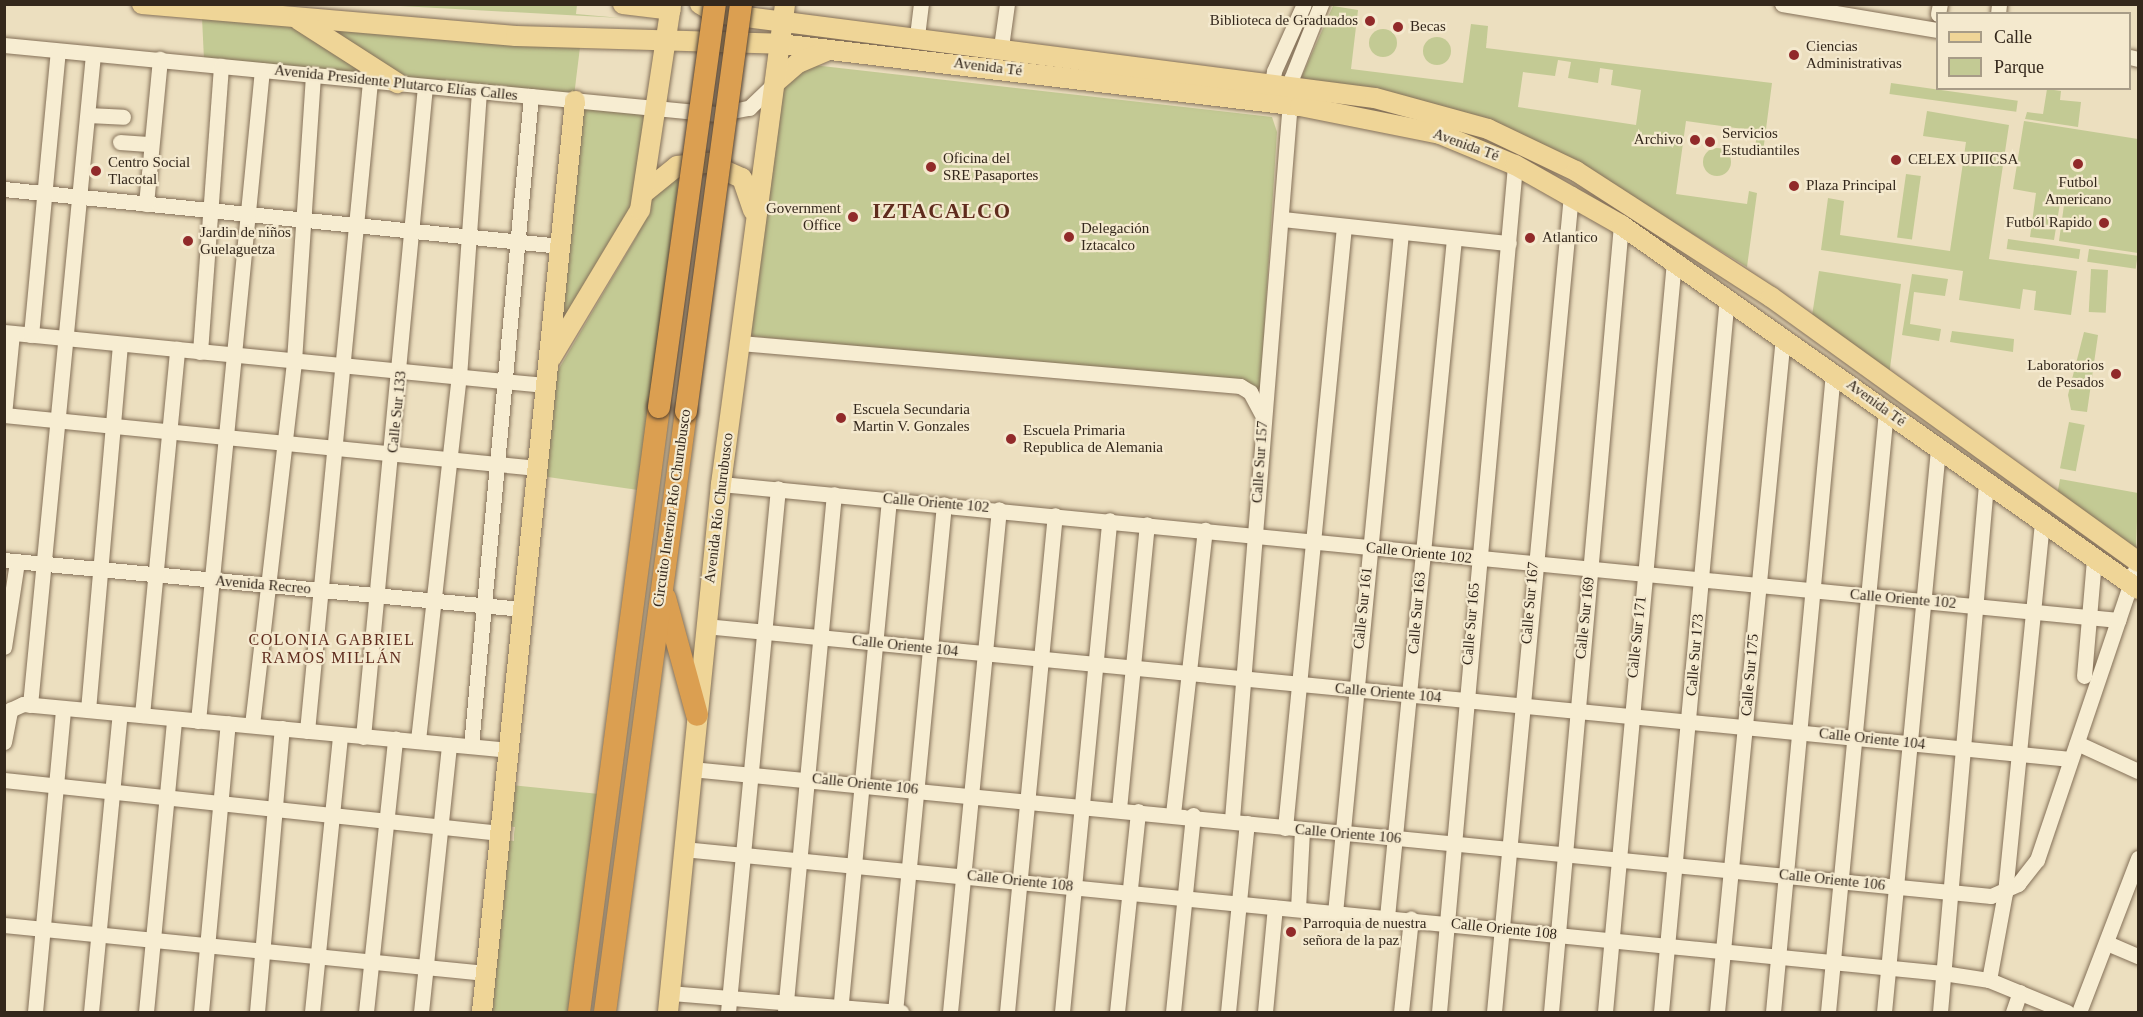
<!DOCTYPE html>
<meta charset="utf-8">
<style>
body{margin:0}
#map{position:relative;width:2143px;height:1017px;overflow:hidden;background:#ecdfbf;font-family:Georgia,serif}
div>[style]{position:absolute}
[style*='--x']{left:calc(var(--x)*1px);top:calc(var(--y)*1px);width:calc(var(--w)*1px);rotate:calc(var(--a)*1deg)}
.green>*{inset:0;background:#c3ca94;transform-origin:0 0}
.round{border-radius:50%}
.roads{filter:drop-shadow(0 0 2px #847058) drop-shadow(0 0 2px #847058)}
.minor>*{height:15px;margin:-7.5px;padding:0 7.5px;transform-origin:7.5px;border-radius:7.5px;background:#f7edd2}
.major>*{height:20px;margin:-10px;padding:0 10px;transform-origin:10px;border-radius:10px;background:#efd597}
.highway>*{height:22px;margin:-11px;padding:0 11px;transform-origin:11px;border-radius:11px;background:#db9f51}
.bridges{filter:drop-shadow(0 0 2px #523e2d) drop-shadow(0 0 2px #523e2d)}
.highway-bridge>*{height:22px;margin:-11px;padding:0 11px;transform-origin:11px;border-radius:11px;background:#db9f51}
.dots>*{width:16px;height:16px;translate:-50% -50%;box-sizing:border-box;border:3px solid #f4e9ce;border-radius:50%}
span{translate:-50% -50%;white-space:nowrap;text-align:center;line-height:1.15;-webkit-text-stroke:4.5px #f4e9ce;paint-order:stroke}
.poi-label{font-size:15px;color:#34281c}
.right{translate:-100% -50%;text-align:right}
.left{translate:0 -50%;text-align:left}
.street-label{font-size:15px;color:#34281c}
.neighbourhood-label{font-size:16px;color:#5f2b1d;letter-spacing:1.5px}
.district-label{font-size:21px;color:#5f2b1d;font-weight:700;letter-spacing:1.5px}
.frame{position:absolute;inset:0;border:6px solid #34281c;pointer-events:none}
.legend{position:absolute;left:1936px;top:12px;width:195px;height:78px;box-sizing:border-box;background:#f4e9ce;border:2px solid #a79c87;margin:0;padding:8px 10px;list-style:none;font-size:18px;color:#34281c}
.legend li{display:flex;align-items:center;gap:12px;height:30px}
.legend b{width:30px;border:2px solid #a79c87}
</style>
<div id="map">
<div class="green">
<div style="clip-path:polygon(382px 5px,577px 5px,576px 14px,621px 18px)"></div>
<div style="clip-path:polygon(evenodd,1333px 6px,1358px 10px,1351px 69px,1463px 83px,1471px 24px,1488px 26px,1486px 48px,1772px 83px,1763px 152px,1755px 151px,1757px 131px,1686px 121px,1676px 194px,1747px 204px,1749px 191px,1757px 193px,1747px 267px,1573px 161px,1441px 106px,1301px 78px,1333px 6px,1558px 60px,1571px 62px,1568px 78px,1598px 83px,1600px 68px,1613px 70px,1611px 85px,1641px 90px,1636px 125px,1518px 107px,1523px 72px,1555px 76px,1558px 60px)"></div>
<div style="clip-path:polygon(202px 17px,301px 26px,382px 79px,204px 60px)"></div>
<div style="clip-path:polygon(316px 29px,581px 39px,574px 96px,400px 80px)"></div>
<div class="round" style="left:1369px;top:29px;width:28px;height:28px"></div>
<div class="round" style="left:1423px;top:37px;width:28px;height:28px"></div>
<div style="clip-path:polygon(813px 65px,1272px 117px,1277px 132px,1260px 396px,1062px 366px,750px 336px,781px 81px)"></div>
<div style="left:1891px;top:83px;width:128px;height:11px;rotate:8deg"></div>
<div style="clip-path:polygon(2047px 89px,2061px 91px,2060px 100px,2081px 102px,2078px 127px,2025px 119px,2027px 112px,2043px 114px)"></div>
<div style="clip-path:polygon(573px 107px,648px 112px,640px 193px,554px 336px)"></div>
<div style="clip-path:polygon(1927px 111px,2009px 125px,1989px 259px,2077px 271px,2071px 315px,2034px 310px,2036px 291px,2023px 289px,2020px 309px,1959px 300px,1963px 271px,1821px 250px,1828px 198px,1844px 201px,1840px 235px,1950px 251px,1966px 142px,1923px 136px)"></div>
<div style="clip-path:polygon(2024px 121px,2138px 139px,2138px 253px,2059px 241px,2065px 198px,2061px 197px,2054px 240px,2030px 237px,2036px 193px,2013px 189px)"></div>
<div class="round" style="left:1703px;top:148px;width:28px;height:28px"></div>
<div style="clip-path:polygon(680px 168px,638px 490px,541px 476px,550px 384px,637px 236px,649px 183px)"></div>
<div style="left:1906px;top:174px;width:15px;height:64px;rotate:8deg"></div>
<div style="left:2008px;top:239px;width:73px;height:10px;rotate:8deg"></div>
<div style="left:2089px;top:249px;width:49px;height:13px;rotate:8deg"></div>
<div style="left:2091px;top:269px;width:17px;height:43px;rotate:3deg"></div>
<div style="clip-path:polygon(1819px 271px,1901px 284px,1889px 376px,1811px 322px)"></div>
<div style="clip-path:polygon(1912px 274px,1948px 279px,1945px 296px,1914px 292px,1910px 324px,1941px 329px,1939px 341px,1902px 335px)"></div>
<div style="clip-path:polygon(1952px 331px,2014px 339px,2013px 352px,1950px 342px)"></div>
<div style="clip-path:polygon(2084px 332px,2098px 335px,2087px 412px,2071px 410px,2068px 395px)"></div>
<div style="left:2069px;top:422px;width:16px;height:47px;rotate:11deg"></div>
<div style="clip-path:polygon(2060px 479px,2138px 493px,2136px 548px,2057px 495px)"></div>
<div style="clip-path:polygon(511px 785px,599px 794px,570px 1012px,488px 1012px,505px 840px,514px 841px,514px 834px,515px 827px,506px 826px)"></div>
</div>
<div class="roads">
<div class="minor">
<div style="--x:1782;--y:4;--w:158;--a:9.5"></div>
<div style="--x:1938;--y:14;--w:10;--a:-79"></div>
<div style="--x:1998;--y:14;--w:10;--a:-84"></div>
<div style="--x:917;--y:36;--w:32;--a:-83"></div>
<div style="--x:4;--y:45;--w:716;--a:5.53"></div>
<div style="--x:717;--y:114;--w:33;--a:-11"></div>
<div style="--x:749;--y:108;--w:37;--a:-44"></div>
<div style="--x:1001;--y:47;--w:43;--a:-82.1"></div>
<div style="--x:2130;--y:57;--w:8;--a:14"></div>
<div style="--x:1270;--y:94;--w:23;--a:-80"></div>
<div style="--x:1274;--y:71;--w:73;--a:-65.9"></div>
<div style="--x:88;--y:115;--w:35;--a:3"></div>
<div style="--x:120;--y:142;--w:31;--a:4"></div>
<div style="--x:4;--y:189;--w:559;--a:5.85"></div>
<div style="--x:146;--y:204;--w:146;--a:-84.5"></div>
<div style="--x:1283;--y:219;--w:227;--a:6.1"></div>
<div style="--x:4;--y:332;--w:544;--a:5.6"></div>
<div style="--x:31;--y:335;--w:285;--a:-84.6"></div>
<div style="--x:740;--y:343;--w:502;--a:4.92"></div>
<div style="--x:1240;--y:386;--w:12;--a:31"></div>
<div style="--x:1250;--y:392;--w:26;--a:62"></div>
<div style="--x:200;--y:352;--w:287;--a:-85.8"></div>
<div style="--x:4;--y:415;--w:536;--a:5.68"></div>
<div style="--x:4;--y:415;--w:82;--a:-84.4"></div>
<div style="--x:721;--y:484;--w:1404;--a:5.56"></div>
<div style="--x:4;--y:560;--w:520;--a:5.4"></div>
<div style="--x:705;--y:626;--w:1372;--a:5.56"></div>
<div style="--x:4;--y:647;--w:86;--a:-81.3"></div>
<div style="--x:2084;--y:676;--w:117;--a:-85.1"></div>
<div style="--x:30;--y:705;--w:654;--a:-84.47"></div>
<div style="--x:88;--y:710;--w:367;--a:-85"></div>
<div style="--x:142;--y:715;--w:368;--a:-84.5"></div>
<div style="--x:198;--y:721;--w:654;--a:-84.39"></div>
<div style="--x:252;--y:725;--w:366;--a:-83.4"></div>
<div style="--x:294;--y:361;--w:287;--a:-86.2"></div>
<div style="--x:307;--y:731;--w:653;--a:-84.46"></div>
<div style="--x:363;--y:737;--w:654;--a:-84.56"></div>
<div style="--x:418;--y:740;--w:365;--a:-83.6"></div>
<div style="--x:459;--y:377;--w:287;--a:-86"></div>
<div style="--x:4;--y:742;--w:33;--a:-79"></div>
<div style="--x:10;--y:710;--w:14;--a:-25"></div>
<div style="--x:23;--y:704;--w:487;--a:5.4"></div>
<div style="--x:2077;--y:743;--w:67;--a:24.7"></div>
<div style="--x:471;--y:746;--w:653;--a:-84.73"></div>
<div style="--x:691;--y:769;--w:1306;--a:5.58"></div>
<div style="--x:1991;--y:896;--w:30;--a:-24"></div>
<div style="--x:2018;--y:884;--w:31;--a:-52"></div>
<div style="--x:2037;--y:860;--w:315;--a:-71.3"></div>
<div style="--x:4;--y:780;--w:499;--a:6.1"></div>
<div style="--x:1119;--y:809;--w:286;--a:-84.4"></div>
<div style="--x:1173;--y:814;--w:286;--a:-83.6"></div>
<div style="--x:1232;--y:819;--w:744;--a:-85.38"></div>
<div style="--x:1292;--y:77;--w:79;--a:-68.3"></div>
<div style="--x:1285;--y:828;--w:605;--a:-84.4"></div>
<div style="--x:683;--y:849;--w:1266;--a:5.62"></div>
<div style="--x:1943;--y:973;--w:47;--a:8.7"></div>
<div style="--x:1989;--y:980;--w:84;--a:22.3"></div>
<div style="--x:1298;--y:909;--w:79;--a:-87.1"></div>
<div style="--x:1335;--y:913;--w:684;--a:-84.46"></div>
<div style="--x:1387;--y:917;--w:682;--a:-84.36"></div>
<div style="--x:4;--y:925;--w:484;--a:5.7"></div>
<div style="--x:2107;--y:943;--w:34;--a:23"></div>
<div style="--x:1989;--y:980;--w:88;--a:-79.6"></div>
<div style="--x:2005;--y:893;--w:372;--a:-84.3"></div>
<div style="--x:670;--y:993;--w:232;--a:4.7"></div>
<div style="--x:35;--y:1012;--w:305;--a:-84.7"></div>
<div style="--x:91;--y:1012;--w:300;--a:-84.5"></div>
<div style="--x:146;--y:1012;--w:294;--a:-84.5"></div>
<div style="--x:201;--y:1012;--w:290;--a:-84.7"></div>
<div style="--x:257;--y:1012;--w:285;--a:-85"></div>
<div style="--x:312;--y:1012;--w:279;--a:-84.2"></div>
<div style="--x:366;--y:1012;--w:275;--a:-83.9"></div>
<div style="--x:421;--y:1012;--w:269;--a:-84"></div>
<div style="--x:728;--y:1012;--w:526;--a:-84.55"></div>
<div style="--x:785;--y:1012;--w:520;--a:-84.6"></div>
<div style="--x:840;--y:1012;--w:515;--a:-84.54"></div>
<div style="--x:895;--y:1012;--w:510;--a:-84.49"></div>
<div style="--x:950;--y:1012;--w:505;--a:-84.44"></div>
<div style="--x:1007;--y:1012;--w:499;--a:-84.5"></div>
<div style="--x:1062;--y:1012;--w:494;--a:-84.5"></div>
<div style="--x:1117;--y:1012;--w:202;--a:-84"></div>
<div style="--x:1173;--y:1012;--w:198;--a:-84.2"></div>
<div style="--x:1228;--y:1012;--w:190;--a:-84.3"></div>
<div style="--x:1265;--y:1012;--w:105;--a:-84.6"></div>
<div style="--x:1401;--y:1012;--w:94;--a:-83.9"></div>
<div style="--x:1439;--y:1012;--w:850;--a:-84.87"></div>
<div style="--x:1494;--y:1012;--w:822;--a:-84.62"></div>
<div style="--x:1551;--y:1012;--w:790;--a:-84.92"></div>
<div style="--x:1605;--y:1012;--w:754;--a:-84.75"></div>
<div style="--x:1661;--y:1012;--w:718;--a:-84.73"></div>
<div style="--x:1717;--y:1012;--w:678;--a:-84.42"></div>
<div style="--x:1773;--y:1012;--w:642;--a:-84.64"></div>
<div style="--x:1828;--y:1012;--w:604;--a:-84.49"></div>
<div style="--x:1884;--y:1012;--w:566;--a:-84.52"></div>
<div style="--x:1940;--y:1012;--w:530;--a:-85.02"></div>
<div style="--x:2013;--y:1012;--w:21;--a:-71"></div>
<div style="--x:2079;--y:1012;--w:165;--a:-69"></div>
</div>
<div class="major">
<div style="--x:142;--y:4;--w:375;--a:4.9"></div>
<div style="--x:516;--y:36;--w:264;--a:1.7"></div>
<div style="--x:780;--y:44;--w:524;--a:6.8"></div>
<div style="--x:1300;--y:106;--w:143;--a:11.3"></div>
<div style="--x:1440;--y:134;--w:81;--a:22.5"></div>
<div style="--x:1515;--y:165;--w:122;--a:29.5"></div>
<div style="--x:1621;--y:225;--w:632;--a:35.15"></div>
<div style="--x:623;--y:4;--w:48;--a:7.1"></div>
<div style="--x:700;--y:4;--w:17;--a:31"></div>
<div style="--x:715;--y:13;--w:665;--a:7.34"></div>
<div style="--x:1375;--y:98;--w:117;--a:15.3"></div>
<div style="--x:1488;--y:129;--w:98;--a:25.5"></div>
<div style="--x:1576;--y:171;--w:232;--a:32.9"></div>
<div style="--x:1771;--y:297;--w:453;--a:35.8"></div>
<div style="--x:299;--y:20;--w:117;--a:32.7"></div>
<div style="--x:776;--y:82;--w:29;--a:-41"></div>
<div style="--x:798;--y:63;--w:30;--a:-23"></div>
<div style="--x:645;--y:192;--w:41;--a:-39.1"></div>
<div style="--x:677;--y:166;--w:31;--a:-6"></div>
<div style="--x:708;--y:163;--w:37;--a:24"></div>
<div style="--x:742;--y:178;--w:34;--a:71"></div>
<div style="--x:551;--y:358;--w:173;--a:-59"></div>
<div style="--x:640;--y:210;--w:208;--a:-81.4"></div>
<div style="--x:482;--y:1012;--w:916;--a:-84.17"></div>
<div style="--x:668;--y:1012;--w:531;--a:-84.27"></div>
<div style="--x:721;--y:484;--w:484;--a:-82.4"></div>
</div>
<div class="highway">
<div style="--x:665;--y:598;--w:121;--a:74.7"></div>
<div style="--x:579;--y:1012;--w:610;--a:-82.47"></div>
<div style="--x:605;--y:1012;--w:606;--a:-82.32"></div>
</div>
</div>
<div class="bridges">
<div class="highway-bridge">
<div style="--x:659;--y:407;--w:407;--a:-82.1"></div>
<div style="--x:686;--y:411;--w:411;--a:-82.3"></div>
</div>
</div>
<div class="dots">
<div style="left:1370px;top:21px;background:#912a2a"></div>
<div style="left:1398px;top:27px;background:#912a2a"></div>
<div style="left:1794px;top:55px;background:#912a2a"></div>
<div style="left:1695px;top:140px;background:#912a2a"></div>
<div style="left:1710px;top:142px;background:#912a2a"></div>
<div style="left:1896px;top:160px;background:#912a2a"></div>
<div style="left:2078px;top:164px;background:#912a2a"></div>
<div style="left:931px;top:167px;background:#912a2a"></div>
<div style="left:96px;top:171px;background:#912a2a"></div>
<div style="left:1794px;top:186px;background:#912a2a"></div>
<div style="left:853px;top:217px;background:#912a2a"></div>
<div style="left:2104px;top:223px;background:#912a2a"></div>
<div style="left:1069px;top:237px;background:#912a2a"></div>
<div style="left:1530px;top:238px;background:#912a2a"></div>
<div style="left:188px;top:241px;background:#912a2a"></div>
<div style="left:2116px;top:374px;background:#912a2a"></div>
<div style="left:841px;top:418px;background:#912a2a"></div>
<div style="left:1011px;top:439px;background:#912a2a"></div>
<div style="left:1291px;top:932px;background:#912a2a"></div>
</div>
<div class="poi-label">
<span class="right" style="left:1358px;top:21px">Biblioteca de Graduados</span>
<span class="left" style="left:1410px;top:27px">Becas</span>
<span class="left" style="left:1806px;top:55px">Ciencias<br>Administrativas</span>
<span class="left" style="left:1722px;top:142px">Servicios<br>Estudiantiles</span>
<span class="right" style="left:1683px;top:140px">Archivo</span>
<span class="left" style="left:943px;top:167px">Oficina del<br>SRE Pasaportes</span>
<span class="left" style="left:1908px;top:160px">CELEX UPIICSA</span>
<span class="left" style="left:108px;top:171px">Centro Social<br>Tlacotal</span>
<span style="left:2078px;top:191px">Futbol<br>Americano</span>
<span class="left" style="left:1806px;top:186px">Plaza Principal</span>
<span class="right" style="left:841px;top:217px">Government<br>Office</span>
<span class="right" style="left:2092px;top:223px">Futból Rapido</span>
<span class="left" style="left:1081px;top:237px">Delegación<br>Iztacalco</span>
<span class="left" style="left:200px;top:241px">Jardin de niños<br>Guelaguetza</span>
<span class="left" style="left:1542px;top:238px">Atlantico</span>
<span class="right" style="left:2104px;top:374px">Laboratorios<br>de Pesados</span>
<span class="left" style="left:853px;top:418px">Escuela Secundaria<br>Martin V. Gonzales</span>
<span class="left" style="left:1023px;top:439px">Escuela Primaria<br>Republica de Alemania</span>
<span class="left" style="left:1303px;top:932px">Parroquia de nuestra<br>señora de la paz</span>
</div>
<div class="street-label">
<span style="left:988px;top:67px;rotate:7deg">Avenida Té</span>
<span style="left:396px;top:83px;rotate:6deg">Avenida Presidente Plutarco Elías Calles</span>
<span style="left:1466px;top:145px;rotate:20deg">Avenida Té</span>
<span style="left:1876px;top:403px;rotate:36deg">Avenida Té</span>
<span style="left:397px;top:412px;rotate:-84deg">Calle Sur 133</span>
<span style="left:1260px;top:462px;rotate:-86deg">Calle Sur 157</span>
<span style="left:936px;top:503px;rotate:5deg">Calle Oriente 102</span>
<span style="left:672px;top:508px;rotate:-82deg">Circuito Interior Río Churubusco</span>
<span style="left:719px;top:508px;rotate:-83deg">Avenida Río Churubusco</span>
<span style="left:1419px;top:553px;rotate:6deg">Calle Oriente 102</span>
<span style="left:263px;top:585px;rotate:5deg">Avenida Recreo</span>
<span style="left:1903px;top:599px;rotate:5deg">Calle Oriente 102</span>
<span style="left:1530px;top:603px;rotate:-85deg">Calle Sur 167</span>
<span style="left:1363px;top:608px;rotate:-84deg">Calle Sur 161</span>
<span style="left:1417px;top:613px;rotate:-85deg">Calle Sur 163</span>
<span style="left:1585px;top:618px;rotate:-84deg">Calle Sur 169</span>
<span style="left:1471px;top:624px;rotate:-85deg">Calle Sur 165</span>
<span style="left:1637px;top:637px;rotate:-84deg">Calle Sur 171</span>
<span style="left:905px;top:646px;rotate:6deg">Calle Oriente 104</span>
<span style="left:1695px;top:655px;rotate:-85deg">Calle Sur 173</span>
<span style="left:1750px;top:675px;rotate:-85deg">Calle Sur 175</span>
<span style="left:1388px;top:693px;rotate:5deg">Calle Oriente 104</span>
<span style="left:1872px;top:739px;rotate:6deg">Calle Oriente 104</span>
<span style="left:865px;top:784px;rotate:6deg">Calle Oriente 106</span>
<span style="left:1348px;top:834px;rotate:5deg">Calle Oriente 106</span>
<span style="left:1832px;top:880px;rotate:6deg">Calle Oriente 106</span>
<span style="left:1020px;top:881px;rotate:6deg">Calle Oriente 108</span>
<span style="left:1504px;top:929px;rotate:6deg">Calle Oriente 108</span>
</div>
<div class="neighbourhood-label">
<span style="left:332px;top:649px">COLONIA GABRIEL<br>RAMOS MILLÁN</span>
</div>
<div class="district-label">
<span style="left:942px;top:211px">IZTACALCO</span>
</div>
<div class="frame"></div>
<ul class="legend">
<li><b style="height:8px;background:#efd597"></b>Calle</li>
<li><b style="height:16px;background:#c3ca94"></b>Parque</li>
</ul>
</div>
